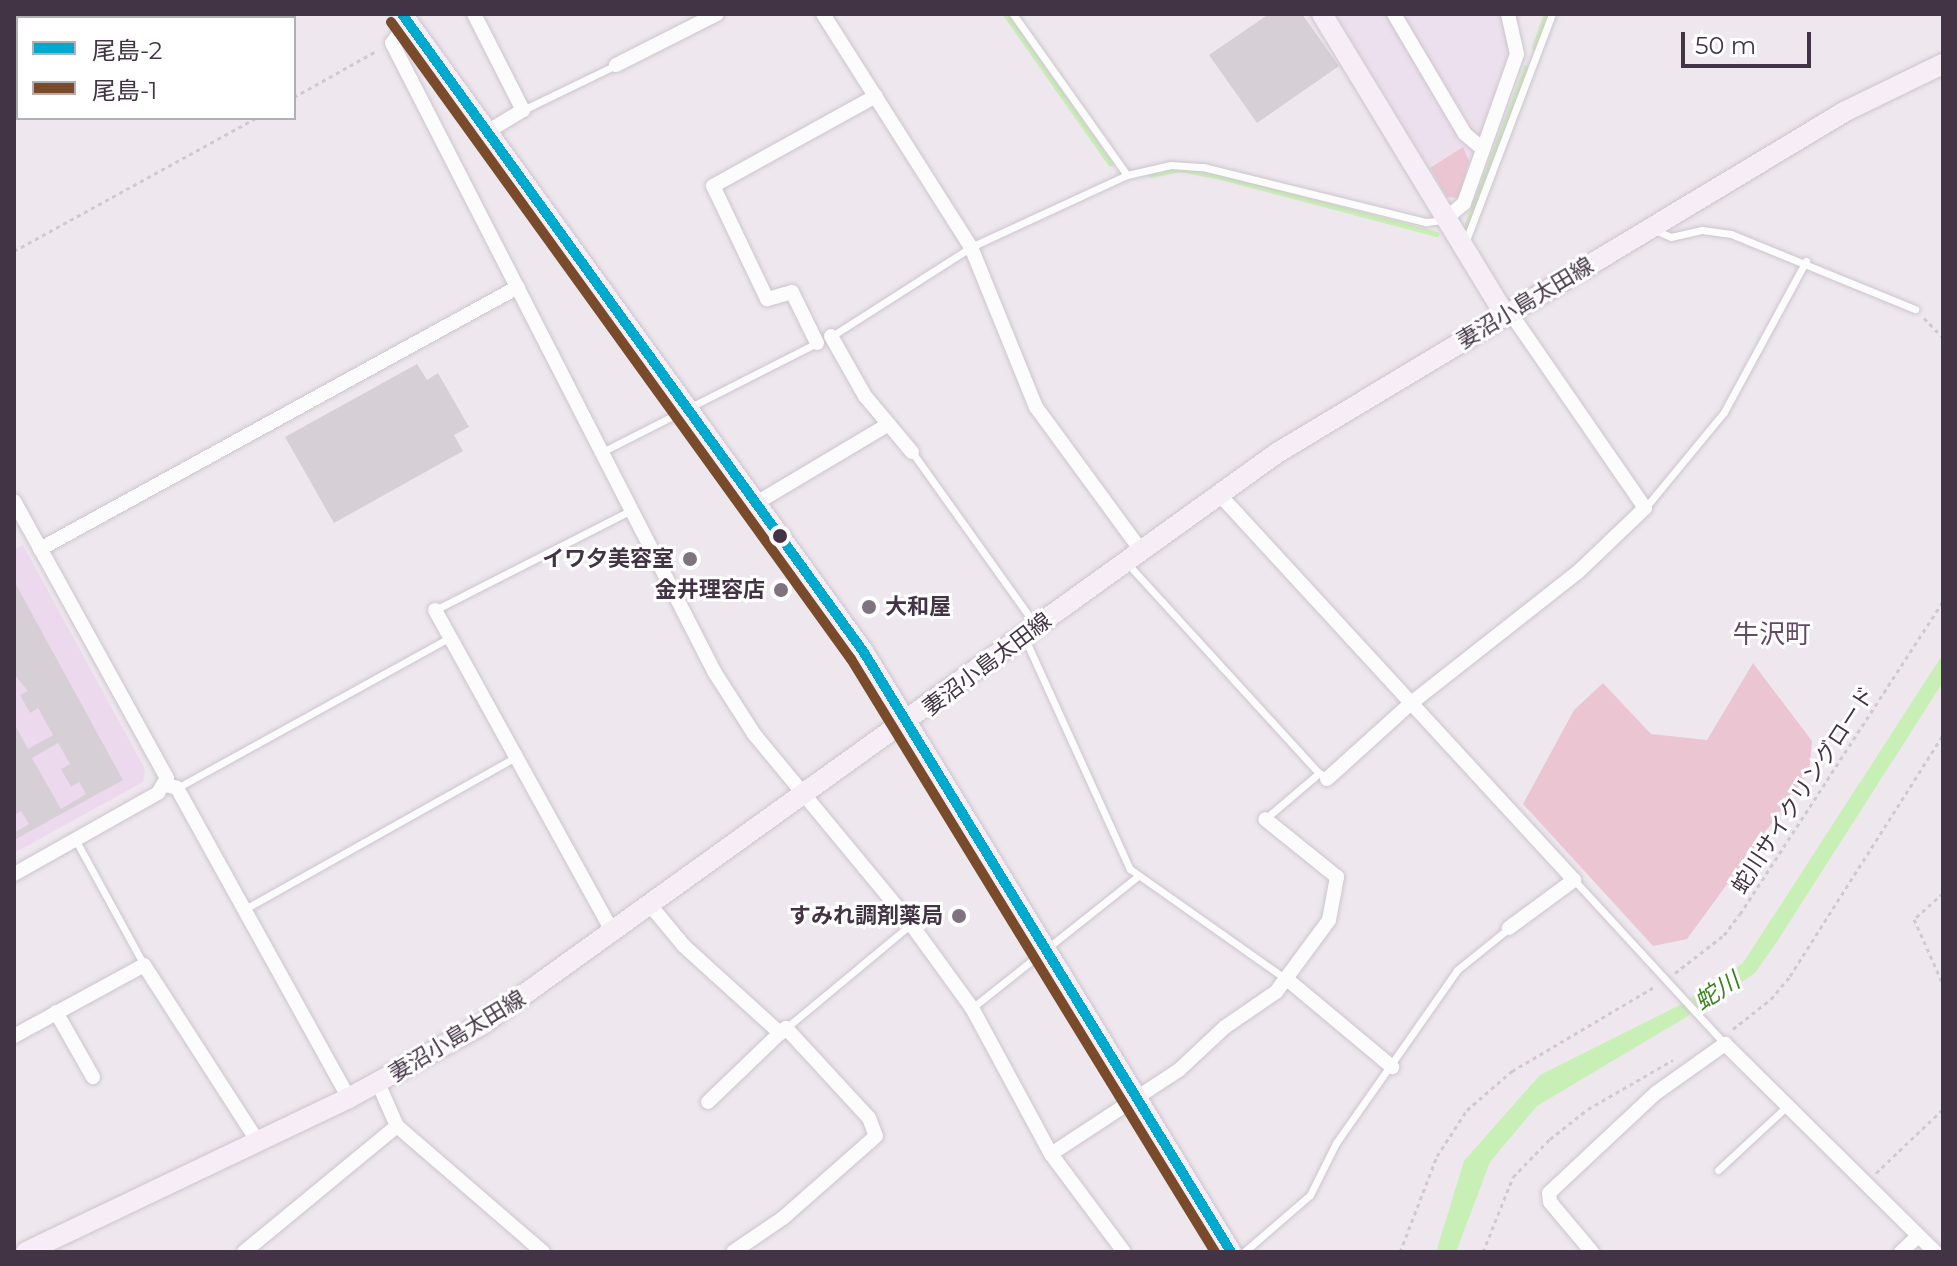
<!DOCTYPE html>
<meta charset="utf-8">
<style>
body{margin:0}
#map{position:relative;width:1957px;height:1266px;overflow:hidden;background:#eee8ee;font-family:Montserrat,"Noto Sans JP",sans-serif}
div>[style]{position:absolute}
[style*='--x']{left:calc(var(--x)*1px);top:calc(var(--y)*1px);width:calc(var(--w)*1px);rotate:calc(var(--a)*1deg)}
.residential>*{inset:0;background:#ede0ee}
.education>*{inset:0;background:#edd9ed}
.green>*{inset:0;background:#ebc6d2}
.water>*{inset:0;background:#c8efb5}
.stream>*{height:5px;margin:-2.5px;padding:0 2.5px;transform-origin:2.5px;border-radius:2.5px;background:#c8efb5}
.building>*{inset:0;background:#d6cfd6}
.path>*{height:3px;margin-top:-1.5px;transform-origin:0;background:repeating-linear-gradient(90deg,#cfc9d0 0 4px,transparent 0 8px)}
.roads{filter:drop-shadow(0 0 2px #cdc4cd) drop-shadow(0 0 2px #cdc4cd)}
.lane>*{height:7px;margin:-3.5px;padding:0 3.5px;transform-origin:3.5px;border-radius:3.5px;background:#fcfcfc}
.street>*{height:14px;margin:-7px;padding:0 7px;transform-origin:7px;border-radius:7px;background:#fcfcfc}
.secondary>*{height:20px;margin:-10px;padding:0 10px;transform-origin:10px;border-radius:10px;background:#f6edf6}
.bus-1>*{height:10px;margin:-5px;padding:0 5px;transform-origin:5px;border-radius:5px;background:#00a9ce}
.bus-2>*{height:10px;margin:-5px;padding:0 5px;transform-origin:5px;border-radius:5px;background:#7a4b2a}
.dots>*{width:22px;height:22px;translate:-50% -50%;box-sizing:border-box;border:4px solid #fff;border-radius:50%}
span{translate:-50% -50%;white-space:nowrap;text-align:center;line-height:1.15;-webkit-text-stroke:6px #fff;paint-order:stroke}
.street-label{font-size:22px;color:#433445}
.poi-label{font-size:22px;color:#433445;font-weight:700}
.right{translate:-100% -50%;text-align:right}
.left{translate:0 -50%;text-align:left}
.water-label{font-size:24px;color:#3e8222;font-style:italic}
.quarter-label{font-size:26px;color:#654a68}
.frame{position:absolute;inset:0;border:16px solid #433445;pointer-events:none}
.legend{position:absolute;left:16px;top:16px;width:280px;height:104px;box-sizing:border-box;background:#fff;border:2px solid #b4aeb5;margin:0;padding:10px 14px;list-style:none;font-size:24px;color:#433445}
.legend li{display:flex;align-items:center;gap:16px;height:40px}
.legend b{width:40px;border:2px solid #b4aeb5}
.scale{position:absolute;left:1681px;top:32px;width:130px;height:36px;box-sizing:border-box;border:4px solid #433445;border-top:0;padding-left:10px;font-size:24px;line-height:28px;white-space:nowrap;color:#433445;-webkit-text-stroke:6px #fff;paint-order:stroke}
</style>
<div id="map">
<div class="residential">
<div style="clip-path:polygon(1336px 14px,1522px 14px,1459px 198px,1447px 197px)"></div>
</div>
<div class="education">
<div style="clip-path:polygon(23px 545px,145px 769px,143px 782px,14px 853px,14px 550px)"></div>
</div>
<div class="green">
<div style="clip-path:polygon(1463px 147px,1469px 161px,1459px 198px,1447px 197px,1430px 168px)"></div>
<div style="clip-path:polygon(1753px 663px,1812px 741px,1809px 772px,1687px 939px,1653px 946px,1523px 804px,1574px 710px,1603px 683px,1651px 734px,1707px 740px)"></div>
</div>
<div class="water">
<div style="clip-path:polygon(1943px 654px,1943px 682px,1778px 940px,1755px 973px,1700px 1010px,1691px 998px,1743px 963px)"></div>
<div style="clip-path:polygon(1684px 1003px,1693px 1013px,1537px 1106px,1490px 1162px,1456px 1252px,1436px 1252px,1464px 1161px,1540px 1075px)"></div>
</div>
<div class="stream">
<div style="--x:1005;--y:14;--w:183;--a:55"></div>
<div style="--x:1534;--y:47;--w:35;--a:-70"></div>
<div style="--x:1151;--y:175;--w:29;--a:-12"></div>
<div style="--x:1179;--y:169;--w:43;--a:10.8"></div>
<div style="--x:1221;--y:177;--w:223;--a:14.8"></div>
<div style="--x:1464;--y:232;--w:176;--a:-69.4"></div>
</div>
<div class="building">
<div style="clip-path:polygon(1269px 14px,1302px 14px,1339px 66px,1257px 123px,1209px 55px)"></div>
<div style="clip-path:polygon(417px 364px,427px 380px,438px 373px,469px 427px,454px 435px,463px 451px,334px 523px,285px 437px)"></div>
<div style="clip-path:polygon(evenodd,14px 581px,123px 780px,14px 840px,14px 833px,29px 824px,21px 811px,14px 815px,14px 723px,28px 749px,53px 735px,38px 708px,30px 713px,20px 695px,28px 691px,14px 674px,14px 581px,58px 743px,70px 764px,61px 769px,71px 787px,79px 782px,86px 794px,61px 809px,32px 758px,58px 743px)"></div>
</div>
<div class="path">
<div style="--x:294;--y:97;--w:96;--a:-29.2"></div>
<div style="--x:14;--y:251;--w:276;--a:-28.8"></div>
<div style="--x:1924;--y:318;--w:28;--a:46"></div>
<div style="--x:1943;--y:893;--w:39;--a:138"></div>
<div style="--x:1914;--y:919;--w:71;--a:66"></div>
<div style="--x:1675;--y:973;--w:62;--a:-37.8"></div>
<div style="--x:1724;--y:935;--w:26;--a:-53"></div>
<div style="--x:1740;--y:914;--w:373;--a:-57"></div>
<div style="--x:1733;--y:1029;--w:48;--a:-38.3"></div>
<div style="--x:1771;--y:999;--w:30;--a:-50"></div>
<div style="--x:1790;--y:976;--w:285;--a:-57.6"></div>
<div style="--x:1876;--y:1173;--w:93;--a:-43.7"></div>
<div style="--x:1400;--y:1252;--w:103;--a:-68.9"></div>
<div style="--x:1437;--y:1156;--w:55;--a:-56.9"></div>
<div style="--x:1467;--y:1110;--w:60;--a:-40.9"></div>
<div style="--x:1512;--y:1071;--w:167;--a:-30.6"></div>
<div style="--x:1483;--y:1252;--w:81;--a:-68.2"></div>
<div style="--x:1513;--y:1177;--w:53;--a:-45.8"></div>
<div style="--x:1550;--y:1139;--w:48;--a:-38.3"></div>
<div style="--x:1588;--y:1109;--w:98;--a:-30"></div>
</div>
<div class="roads">
<div class="lane">
<div style="--x:1013;--y:14;--w:197;--a:54.7"></div>
<div style="--x:523;--y:110;--w:103;--a:-25.8"></div>
<div style="--x:1655;--y:230;--w:17;--a:24"></div>
<div style="--x:1671;--y:237;--w:32;--a:-13"></div>
<div style="--x:1702;--y:230;--w:29;--a:8"></div>
<div style="--x:1731;--y:234;--w:199;--a:22.2"></div>
<div style="--x:1465;--y:243;--w:245;--a:-69.2"></div>
<div style="--x:832;--y:336;--w:165;--a:-32.6"></div>
<div style="--x:971;--y:247;--w:172;--a:-24.8"></div>
<div style="--x:1127;--y:175;--w:45;--a:-12.8"></div>
<div style="--x:1171;--y:165;--w:32;--a:4"></div>
<div style="--x:1203;--y:167;--w:230;--a:13.9"></div>
<div style="--x:1426;--y:222;--w:18;--a:-6"></div>
<div style="--x:602;--y:452;--w:241;--a:-26.9"></div>
<div style="--x:912;--y:452;--w:214;--a:54.5"></div>
<div style="--x:1645;--y:508;--w:124;--a:-50.5"></div>
<div style="--x:1724;--y:412;--w:172;--a:-61.5"></div>
<div style="--x:1126;--y:562;--w:286;--a:47.6"></div>
<div style="--x:435;--y:610;--w:220;--a:-27"></div>
<div style="--x:1025;--y:639;--w:253;--a:65.5"></div>
<div style="--x:1130;--y:869;--w:191;--a:35.2"></div>
<div style="--x:177;--y:788;--w:311;--a:-28.9"></div>
<div style="--x:1265;--y:819;--w:71;--a:-40.4"></div>
<div style="--x:1319;--y:773;--w:4;--a:27"></div>
<div style="--x:75;--y:839;--w:144;--a:61.3"></div>
<div style="--x:1574;--y:880;--w:223;--a:47.4"></div>
<div style="--x:245;--y:909;--w:311;--a:-29.3"></div>
<div style="--x:972;--y:1008;--w:213;--a:-38.5"></div>
<div style="--x:786;--y:1028;--w:161;--a:-39.7"></div>
<div style="--x:1718;--y:1170;--w:94;--a:-42.8"></div>
<div style="--x:1244;--y:1252;--w:87;--a:-40.8"></div>
<div style="--x:1310;--y:1195;--w:58;--a:-63.4"></div>
<div style="--x:1336;--y:1143;--w:211;--a:-55"></div>
<div style="--x:1457;--y:970;--w:67;--a:-38.9"></div>
</div>
<div class="street">
<div style="--x:474;--y:14;--w:108;--a:63"></div>
<div style="--x:523;--y:110;--w:42;--a:148.6"></div>
<div style="--x:823;--y:14;--w:276;--a:57.6"></div>
<div style="--x:971;--y:247;--w:173;--a:67.9"></div>
<div style="--x:1036;--y:407;--w:176;--a:53.8"></div>
<div style="--x:1394;--y:14;--w:139;--a:59.4"></div>
<div style="--x:1465;--y:134;--w:23;--a:40"></div>
<div style="--x:408;--y:22;--w:26;--a:127"></div>
<div style="--x:392;--y:43;--w:708;--a:62.86"></div>
<div style="--x:715;--y:673;--w:72;--a:57.4"></div>
<div style="--x:754;--y:734;--w:246;--a:50.4"></div>
<div style="--x:911;--y:924;--w:104;--a:54"></div>
<div style="--x:972;--y:1008;--w:166;--a:61.6"></div>
<div style="--x:1051;--y:1154;--w:122;--a:53.3"></div>
<div style="--x:616;--y:65;--w:113;--a:-26.8"></div>
<div style="--x:1444;--y:220;--w:26;--a:-40"></div>
<div style="--x:1464;--y:203;--w:158;--a:-70.4"></div>
<div style="--x:1517;--y:54;--w:41;--a:-102.7"></div>
<div style="--x:831;--y:336;--w:69;--a:60.5"></div>
<div style="--x:865;--y:396;--w:73;--a:50"></div>
<div style="--x:817;--y:343;--w:57;--a:-116.1"></div>
<div style="--x:792;--y:292;--w:26;--a:164"></div>
<div style="--x:767;--y:299;--w:125;--a:-115.5"></div>
<div style="--x:713;--y:186;--w:186;--a:-28.9"></div>
<div style="--x:1218;--y:493;--w:526;--a:47.39"></div>
<div style="--x:1574;--y:880;--w:81;--a:143.6"></div>
<div style="--x:14;--y:501;--w:316;--a:61.1"></div>
<div style="--x:167;--y:778;--w:17;--a:121"></div>
<div style="--x:158;--y:793;--w:165;--a:150.6"></div>
<div style="--x:758;--y:502;--w:150;--a:-30.8"></div>
<div style="--x:40;--y:549;--w:545;--a:-28.73"></div>
<div style="--x:435;--y:610;--w:368;--a:61.1"></div>
<div style="--x:1327;--y:779;--w:112;--a:-42.1"></div>
<div style="--x:1410;--y:704;--w:214;--a:-38.2"></div>
<div style="--x:1578;--y:572;--w:93;--a:-43.7"></div>
<div style="--x:1645;--y:508;--w:227;--a:-124.6"></div>
<div style="--x:1516;--y:321;--w:13;--a:-151"></div>
<div style="--x:166;--y:785;--w:11;--a:15"></div>
<div style="--x:177;--y:788;--w:355;--a:61"></div>
<div style="--x:650;--y:905;--w:53;--a:50.3"></div>
<div style="--x:684;--y:946;--w:130;--a:42.2"></div>
<div style="--x:780;--y:1033;--w:8;--a:-40"></div>
<div style="--x:786;--y:1028;--w:122;--a:47.3"></div>
<div style="--x:869;--y:1118;--w:19;--a:69"></div>
<div style="--x:876;--y:1136;--w:124;--a:138.6"></div>
<div style="--x:783;--y:1218;--w:60;--a:145.8"></div>
<div style="--x:1288;--y:980;--w:136;--a:39.9"></div>
<div style="--x:56;--y:1012;--w:75;--a:60.4"></div>
<div style="--x:14;--y:1036;--w:148;--a:-28.6"></div>
<div style="--x:144;--y:965;--w:211;--a:57.2"></div>
<div style="--x:378;--y:1083;--w:47;--a:66.2"></div>
<div style="--x:397;--y:1126;--w:193;--a:40.8"></div>
<div style="--x:708;--y:1102;--w:100;--a:-43.8"></div>
<div style="--x:1051;--y:1154;--w:153;--a:-33.3"></div>
<div style="--x:1179;--y:1070;--w:63;--a:-43.1"></div>
<div style="--x:1225;--y:1027;--w:62;--a:-34.5"></div>
<div style="--x:1276;--y:992;--w:89;--a:-53.6"></div>
<div style="--x:1329;--y:920;--w:44;--a:-79.5"></div>
<div style="--x:1337;--y:877;--w:92;--a:-141.1"></div>
<div style="--x:244;--y:1252;--w:198;--a:-39.5"></div>
<div style="--x:1592;--y:1252;--w:65;--a:-130"></div>
<div style="--x:1550;--y:1202;--w:9;--a:-96"></div>
<div style="--x:1549;--y:1193;--w:146;--a:-43.1"></div>
<div style="--x:1656;--y:1093;--w:85;--a:-35.4"></div>
<div style="--x:1725;--y:1044;--w:296;--a:44.7"></div>
<div style="--x:1901;--y:1252;--w:23;--a:-43"></div>
</div>
<div class="secondary">
<div style="--x:402;--y:14;--w:786;--a:54.11"></div>
<div style="--x:863;--y:651;--w:705;--a:58.52"></div>
<div style="--x:1322;--y:14;--w:352;--a:58.7"></div>
<div style="--x:26;--y:1252;--w:358;--a:-25.5"></div>
<div style="--x:349;--y:1098;--w:153;--a:-28.9"></div>
<div style="--x:483;--y:1024;--w:978;--a:-35.72"></div>
<div style="--x:1277;--y:453;--w:662;--a:-31.02"></div>
<div style="--x:1844;--y:112;--w:110;--a:-25.9"></div>
</div>
</div>
<div class="bus-1">
<div style="--x:402;--y:14;--w:786;--a:54.11"></div>
<div style="--x:863;--y:651;--w:705;--a:58.52"></div>
</div>
<div class="bus-2">
<div style="--x:391;--y:22;--w:786;--a:54.17"></div>
<div style="--x:851;--y:659;--w:696;--a:58.46"></div>
</div>
<div class="dots">
<div style="left:780px;top:536px;background:#433445"></div>
<div style="left:690px;top:559px;background:#7f7380"></div>
<div style="left:781px;top:590px;background:#7f7380"></div>
<div style="left:869px;top:607px;background:#7f7380"></div>
<div style="left:959px;top:916px;background:#7f7380"></div>
</div>
<div class="street-label">
<span style="left:1525px;top:303px;rotate:-31deg">妻沼小島太田線</span>
<span style="left:987px;top:664px;rotate:-37deg">妻沼小島太田線</span>
<span style="left:1803px;top:790px;rotate:-57deg">蛇川サイクリングロード</span>
<span style="left:457px;top:1036px;rotate:-31deg">妻沼小島太田線</span>
</div>
<div class="poi-label">
<span class="right" style="left:674px;top:559px">イワ夕美容室</span>
<span class="right" style="left:765px;top:590px">金井理容店</span>
<span class="left" style="left:885px;top:607px">大和屋</span>
<span class="right" style="left:943px;top:916px">すみれ調剤薬局</span>
</div>
<div class="water-label">
<span style="left:1717px;top:991px;rotate:-33deg">蛇川</span>
</div>
<div class="quarter-label">
<span style="left:1772px;top:635px">牛沢町</span>
</div>
<div class="frame"></div>
<ul class="legend">
<li><b style="height:10px;background:#00a9ce"></b>尾島-2</li>
<li><b style="height:10px;background:#7a4b2a"></b>尾島-1</li>
</ul>
<div class="scale">50 m</div>
</div>
